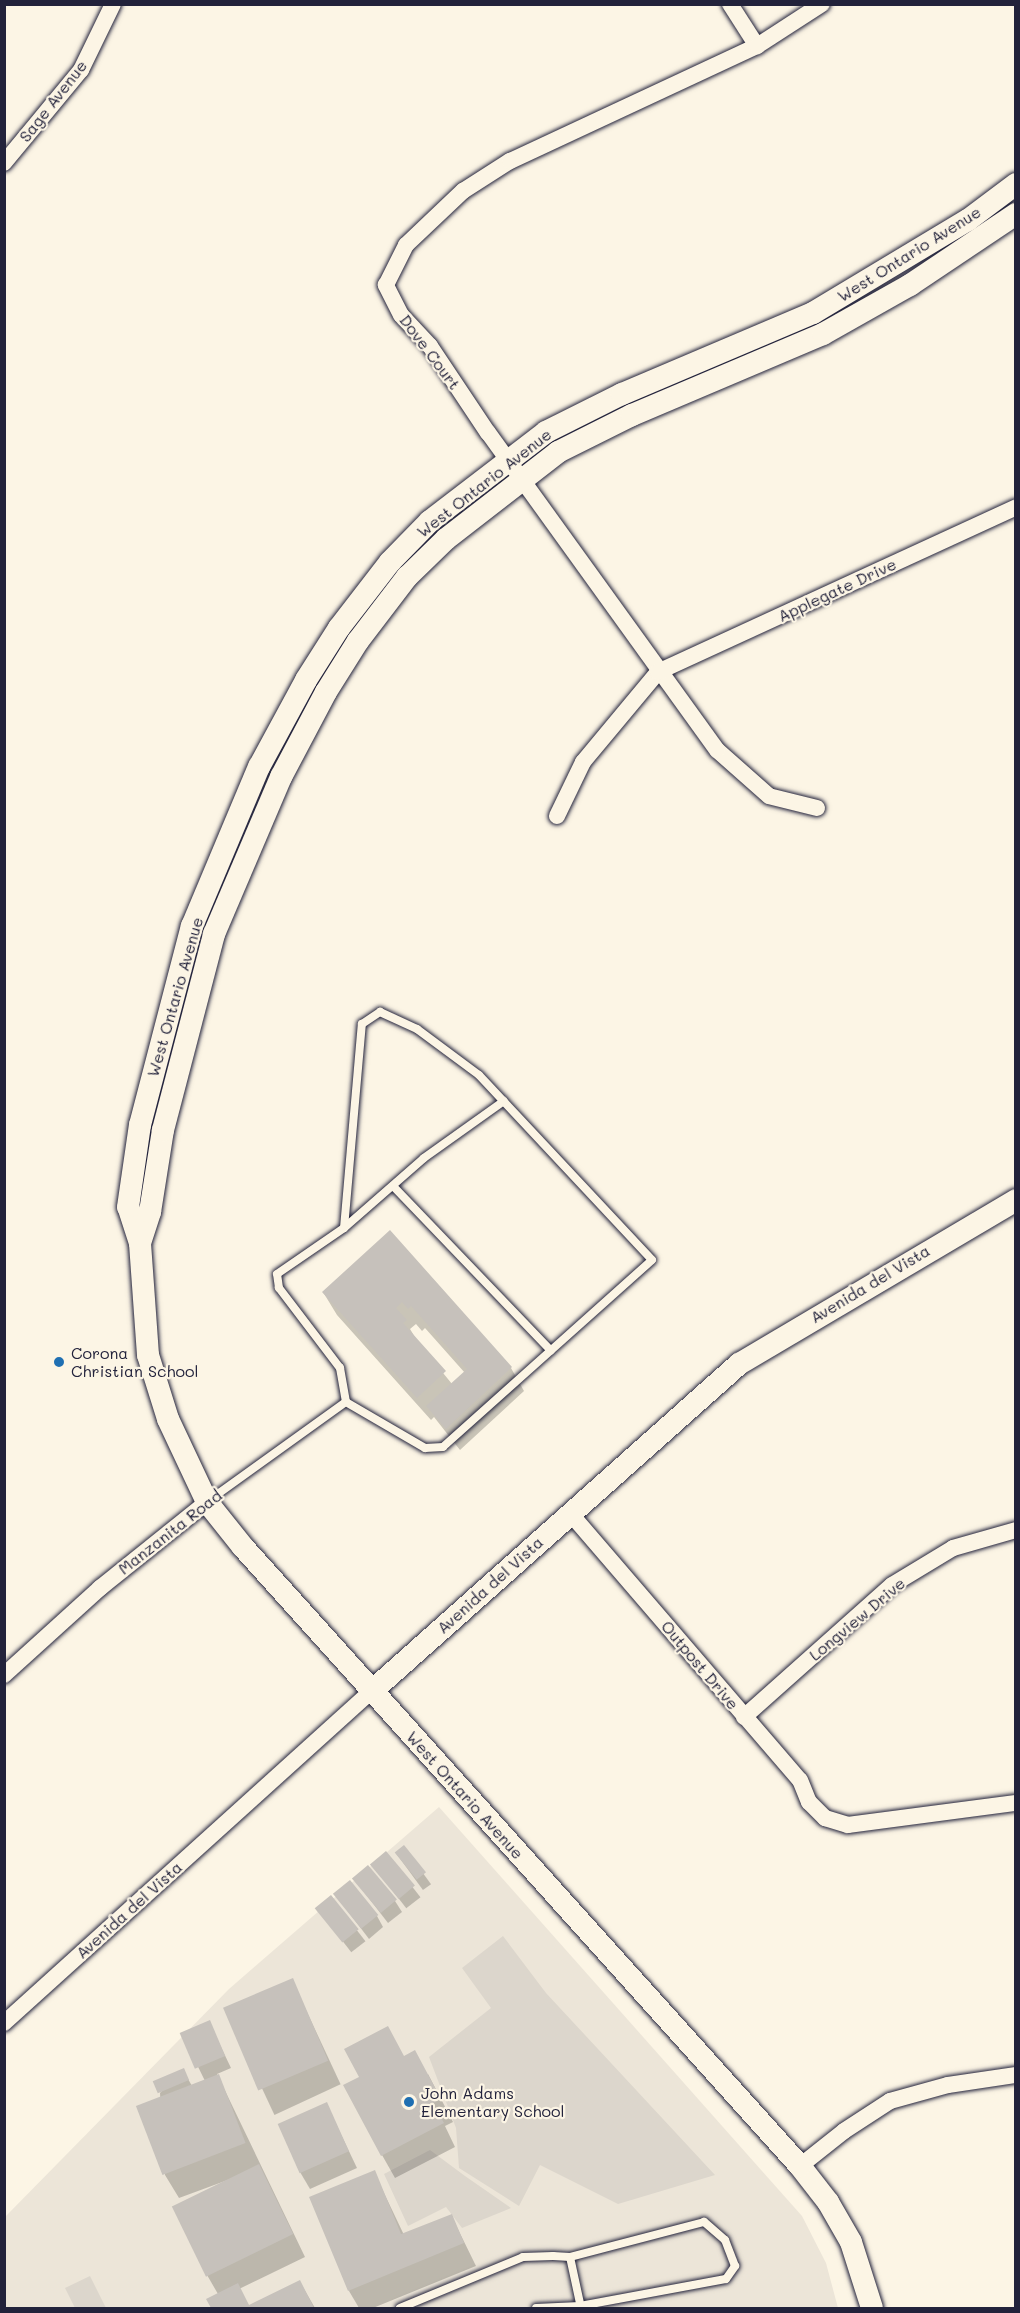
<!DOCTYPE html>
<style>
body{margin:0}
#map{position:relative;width:1020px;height:2313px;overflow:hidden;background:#fcf5e5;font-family:Mali,sans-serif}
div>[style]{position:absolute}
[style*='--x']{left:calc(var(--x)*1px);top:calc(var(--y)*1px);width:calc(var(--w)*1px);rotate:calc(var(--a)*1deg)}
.built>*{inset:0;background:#ece5d8}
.green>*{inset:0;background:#dcd6cc}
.shadow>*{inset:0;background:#0003;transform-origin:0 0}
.building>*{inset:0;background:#c6c1bb;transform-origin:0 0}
.roads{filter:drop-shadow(0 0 2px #22223b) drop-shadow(0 0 2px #22223b)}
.lane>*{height:8px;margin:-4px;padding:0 4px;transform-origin:4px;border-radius:4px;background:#fcf5e5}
.street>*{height:16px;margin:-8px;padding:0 8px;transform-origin:8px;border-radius:8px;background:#fcf5e5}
.secondary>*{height:22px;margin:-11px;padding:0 11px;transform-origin:11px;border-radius:11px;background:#fcf5e5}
.dots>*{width:16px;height:16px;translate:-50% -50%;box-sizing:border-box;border:3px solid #fcf5e5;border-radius:50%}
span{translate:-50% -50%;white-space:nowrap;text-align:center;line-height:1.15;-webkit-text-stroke:4.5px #fcf5e5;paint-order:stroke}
.street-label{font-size:16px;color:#22223b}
.poi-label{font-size:16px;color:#22223b}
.left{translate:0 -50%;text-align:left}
.frame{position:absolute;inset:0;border:6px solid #22223b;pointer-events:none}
</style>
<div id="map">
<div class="built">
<div style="clip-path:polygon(439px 1807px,802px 2216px,826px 2263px,838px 2308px,5px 2308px,4px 2218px,229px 1989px)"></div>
</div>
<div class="green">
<div style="clip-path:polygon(503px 1936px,546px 1993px,715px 2175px,618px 2204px,540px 2165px,519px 2206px,459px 2168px,456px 2128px,429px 2057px,491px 2008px,462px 1968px)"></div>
<div style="clip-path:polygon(430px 2150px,465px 2176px,511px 2208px,462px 2228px,446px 2207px,408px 2226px,384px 2174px)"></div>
<div style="clip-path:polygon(90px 2276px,106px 2308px,75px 2308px,65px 2288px)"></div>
</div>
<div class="shadow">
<div style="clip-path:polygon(evenodd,390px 1233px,511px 1368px,524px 1391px,460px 1450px,434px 1417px,431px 1420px,337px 1315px,323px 1292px,390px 1233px,416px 1324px,422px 1331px,425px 1328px,465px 1373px,452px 1384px,418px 1342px,410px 1329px,416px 1324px)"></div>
<div style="left:404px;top:1847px;width:46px;height:10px;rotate:54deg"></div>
<div style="left:386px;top:1853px;width:56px;height:18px;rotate:52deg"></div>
<div style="clip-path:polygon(354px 1879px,395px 1901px,402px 1912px,388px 1923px)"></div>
<div style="clip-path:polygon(335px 1894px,377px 1916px,383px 1927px,369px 1939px)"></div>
<div style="left:331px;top:1897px;width:56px;height:18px;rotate:52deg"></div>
<div style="left:292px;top:1980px;width:115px;height:73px;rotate:65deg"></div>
<div style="clip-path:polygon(209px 2022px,231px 2068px,217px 2074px,305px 2257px,239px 2289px,249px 2306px,300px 2282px,315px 2308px,212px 2308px,208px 2299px,218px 2294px,207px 2275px,236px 2177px,179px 2198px,165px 2175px,160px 2093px,183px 2070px,192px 2086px,205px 2081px,182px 2034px)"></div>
<div style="clip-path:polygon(428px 2074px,453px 2122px,445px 2126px,455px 2147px,395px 2178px,382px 2155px)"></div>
<div style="clip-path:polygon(326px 2103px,357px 2168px,310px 2189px,300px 2172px)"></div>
<div style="clip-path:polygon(374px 2172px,404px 2235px,451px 2215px,476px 2266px,373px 2308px,359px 2308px,349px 2291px)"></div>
</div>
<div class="building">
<div style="clip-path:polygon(390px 1230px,512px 1367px,446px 1429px,426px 1406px,467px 1369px,411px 1306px,408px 1309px,402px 1302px,396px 1308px,407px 1320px,403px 1323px,446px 1371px,417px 1398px,322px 1292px)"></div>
<div style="left:404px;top:1845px;width:35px;height:12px;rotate:51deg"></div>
<div style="left:386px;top:1851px;width:45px;height:21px;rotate:50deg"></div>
<div style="left:368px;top:1865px;width:45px;height:21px;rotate:50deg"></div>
<div style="left:350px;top:1880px;width:45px;height:22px;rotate:51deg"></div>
<div style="left:331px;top:1895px;width:44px;height:21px;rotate:51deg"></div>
<div style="left:293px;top:1978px;width:90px;height:76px;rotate:67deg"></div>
<div style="left:210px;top:2020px;width:39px;height:33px;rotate:67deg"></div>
<div style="clip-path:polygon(388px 2026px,404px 2056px,415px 2050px,441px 2099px,433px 2103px,444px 2123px,381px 2156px,343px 2085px,359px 2077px,344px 2049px)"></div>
<div style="left:184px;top:2068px;width:13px;height:34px;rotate:67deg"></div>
<div style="left:219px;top:2074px;width:74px;height:89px;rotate:69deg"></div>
<div style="left:327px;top:2102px;width:54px;height:54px;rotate:66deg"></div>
<div style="left:259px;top:2164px;width:78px;height:97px;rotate:64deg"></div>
<div style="clip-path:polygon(375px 2170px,401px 2234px,452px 2214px,464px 2243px,348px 2291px,309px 2197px)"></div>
<div style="clip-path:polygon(300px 2280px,314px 2308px,211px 2308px,206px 2299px,238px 2283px,249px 2305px)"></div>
</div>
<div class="roads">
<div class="lane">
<div style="--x:380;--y:1012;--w:41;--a:24.7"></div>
<div style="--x:417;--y:1029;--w:77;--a:36.6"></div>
<div style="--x:479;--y:1075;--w:253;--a:46.9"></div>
<div style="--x:652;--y:1260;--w:280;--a:138.2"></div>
<div style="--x:443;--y:1447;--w:18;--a:177"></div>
<div style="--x:425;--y:1448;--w:91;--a:-149.8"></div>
<div style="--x:346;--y:1402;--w:35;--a:-100"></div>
<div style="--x:340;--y:1368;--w:101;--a:-127.3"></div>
<div style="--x:279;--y:1288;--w:14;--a:-98"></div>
<div style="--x:277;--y:1274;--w:81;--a:-34.5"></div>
<div style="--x:344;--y:1228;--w:205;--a:-85"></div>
<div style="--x:362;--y:1024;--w:22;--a:-34"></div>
<div style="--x:393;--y:1186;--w:228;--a:46.2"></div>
<div style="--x:344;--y:1228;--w:106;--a:-41.2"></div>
<div style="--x:424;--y:1158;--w:98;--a:-35.5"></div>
<div style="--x:208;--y:1501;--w:170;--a:-35.7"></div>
<div style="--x:400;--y:2308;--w:133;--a:-22.5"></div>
<div style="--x:523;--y:2257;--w:30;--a:-2"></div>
<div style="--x:553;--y:2256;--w:17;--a:3"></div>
<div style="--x:570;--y:2257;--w:52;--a:77.8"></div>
<div style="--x:536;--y:2308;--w:44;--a:-2.6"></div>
<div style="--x:580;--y:2306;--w:148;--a:-10.5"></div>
<div style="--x:726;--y:2279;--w:16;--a:-55"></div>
<div style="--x:735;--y:2266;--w:28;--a:-111"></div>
<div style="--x:725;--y:2240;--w:28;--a:-139"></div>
<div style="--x:704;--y:2222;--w:138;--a:165.4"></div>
</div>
<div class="street">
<div style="--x:730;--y:4;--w:50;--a:57.3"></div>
<div style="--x:4;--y:163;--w:121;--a:-50.4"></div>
<div style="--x:81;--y:70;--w:73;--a:-64.1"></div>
<div style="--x:817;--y:808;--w:49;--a:-166"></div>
<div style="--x:769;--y:796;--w:69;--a:-138.5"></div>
<div style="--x:717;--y:750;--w:391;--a:-125.8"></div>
<div style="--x:488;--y:433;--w:105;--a:-123.7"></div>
<div style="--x:430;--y:346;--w:42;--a:-133.1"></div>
<div style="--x:401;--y:315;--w:34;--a:-117"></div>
<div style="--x:386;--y:285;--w:45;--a:-63.4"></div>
<div style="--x:406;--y:245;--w:79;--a:-43.5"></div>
<div style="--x:463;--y:191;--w:56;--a:-32.6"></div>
<div style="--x:510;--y:161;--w:272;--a:-25"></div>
<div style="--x:757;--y:46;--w:77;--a:-32.9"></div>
<div style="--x:557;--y:816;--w:60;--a:-64.3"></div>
<div style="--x:583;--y:762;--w:117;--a:-50.2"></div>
<div style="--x:658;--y:672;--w:394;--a:-24.7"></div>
<div style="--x:570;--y:1513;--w:352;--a:49.3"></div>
<div style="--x:800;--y:1780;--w:24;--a:68"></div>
<div style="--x:809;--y:1802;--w:23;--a:45"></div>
<div style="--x:825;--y:1818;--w:24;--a:17"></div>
<div style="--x:848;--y:1825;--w:169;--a:-7.5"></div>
<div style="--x:4;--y:1675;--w:130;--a:-42.2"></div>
<div style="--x:100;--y:1588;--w:137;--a:-38.8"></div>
<div style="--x:744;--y:1717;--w:198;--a:-41.7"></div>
<div style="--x:892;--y:1585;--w:71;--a:-31.2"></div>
<div style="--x:953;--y:1548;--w:66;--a:-15.9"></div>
<div style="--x:4;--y:2023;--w:496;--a:-42.1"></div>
<div style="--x:800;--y:2166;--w:56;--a:-38.5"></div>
<div style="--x:844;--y:2131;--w:55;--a:-33.1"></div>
<div style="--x:890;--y:2101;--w:60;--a:-15.4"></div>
<div style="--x:948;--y:2085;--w:69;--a:-8.4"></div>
</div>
<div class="secondary">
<div style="--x:140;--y:1243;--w:38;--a:-108"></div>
<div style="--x:128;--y:1207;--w:83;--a:-81.7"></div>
<div style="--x:140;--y:1125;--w:206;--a:-75.4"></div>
<div style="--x:192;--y:926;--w:173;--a:-67.2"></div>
<div style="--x:259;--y:767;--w:99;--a:-61.6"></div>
<div style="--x:306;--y:680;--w:62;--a:-57.6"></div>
<div style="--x:339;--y:628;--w:83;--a:-52.3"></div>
<div style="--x:390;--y:562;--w:57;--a:-45.7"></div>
<div style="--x:430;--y:521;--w:146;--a:-37.5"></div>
<div style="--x:546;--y:432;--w:85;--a:-26.6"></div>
<div style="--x:622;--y:394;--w:207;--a:-23"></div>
<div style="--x:813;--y:313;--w:181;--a:-31"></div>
<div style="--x:968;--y:220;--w:60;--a:-36.9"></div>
<div style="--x:372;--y:1691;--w:492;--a:-41.7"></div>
<div style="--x:739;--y:1364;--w:322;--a:-30.6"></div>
<div style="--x:872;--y:2308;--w:69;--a:-107.7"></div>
<div style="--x:851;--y:2242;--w:46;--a:-119.9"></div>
<div style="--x:828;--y:2202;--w:46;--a:-127.9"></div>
<div style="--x:800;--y:2166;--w:833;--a:-131.98"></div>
<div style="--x:243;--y:1547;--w:58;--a:-128.7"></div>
<div style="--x:207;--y:1502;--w:92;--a:-115.2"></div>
<div style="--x:168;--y:1419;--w:67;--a:-107.4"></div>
<div style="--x:148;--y:1355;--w:112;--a:-94.1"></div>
<div style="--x:140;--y:1243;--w:33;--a:-72"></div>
<div style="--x:150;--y:1212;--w:83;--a:-81"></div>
<div style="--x:163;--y:1130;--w:203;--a:-75.4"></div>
<div style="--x:214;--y:934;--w:171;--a:-66.9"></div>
<div style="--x:281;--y:777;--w:96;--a:-62.1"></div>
<div style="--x:326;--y:692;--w:60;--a:-57.9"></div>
<div style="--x:358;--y:641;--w:81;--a:-52.6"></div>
<div style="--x:407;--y:577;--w:54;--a:-44.3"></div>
<div style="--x:446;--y:539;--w:142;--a:-37.8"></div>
<div style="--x:558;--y:452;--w:83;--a:-26.6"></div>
<div style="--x:632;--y:415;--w:207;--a:-23"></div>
<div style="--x:823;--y:334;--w:100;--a:-29.4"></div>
<div style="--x:910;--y:285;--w:128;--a:-33.8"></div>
</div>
</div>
<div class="dots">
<div style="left:59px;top:1362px;background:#1f6fb2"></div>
<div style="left:409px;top:2102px;background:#1f6fb2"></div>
</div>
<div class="street-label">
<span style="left:53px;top:101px;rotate:-52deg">Sage Avenue</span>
<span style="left:909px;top:254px;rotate:-32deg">West Ontario Avenue</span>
<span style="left:430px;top:352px;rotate:53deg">Dove Court</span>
<span style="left:484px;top:483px;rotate:-38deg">West Ontario Avenue</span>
<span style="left:837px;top:590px;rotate:-25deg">Applegate Drive</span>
<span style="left:175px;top:997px;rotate:-74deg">West Ontario Avenue</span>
<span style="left:870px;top:1284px;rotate:-31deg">Avenida del Vista</span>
<span style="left:170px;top:1532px;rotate:-38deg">Manzanita Road</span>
<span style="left:490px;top:1585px;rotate:-42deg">Avenida del Vista</span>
<span style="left:857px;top:1619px;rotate:-40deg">Longview Drive</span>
<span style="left:700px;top:1665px;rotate:50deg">Outpost Drive</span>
<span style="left:465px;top:1795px;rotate:48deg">West Ontario Avenue</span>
<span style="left:129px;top:1910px;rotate:-42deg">Avenida del Vista</span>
</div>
<div class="poi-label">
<span class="left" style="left:71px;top:1362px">Corona<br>Christian School</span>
<span class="left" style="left:421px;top:2102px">John Adams<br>Elementary School</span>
</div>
<div class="frame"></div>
</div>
